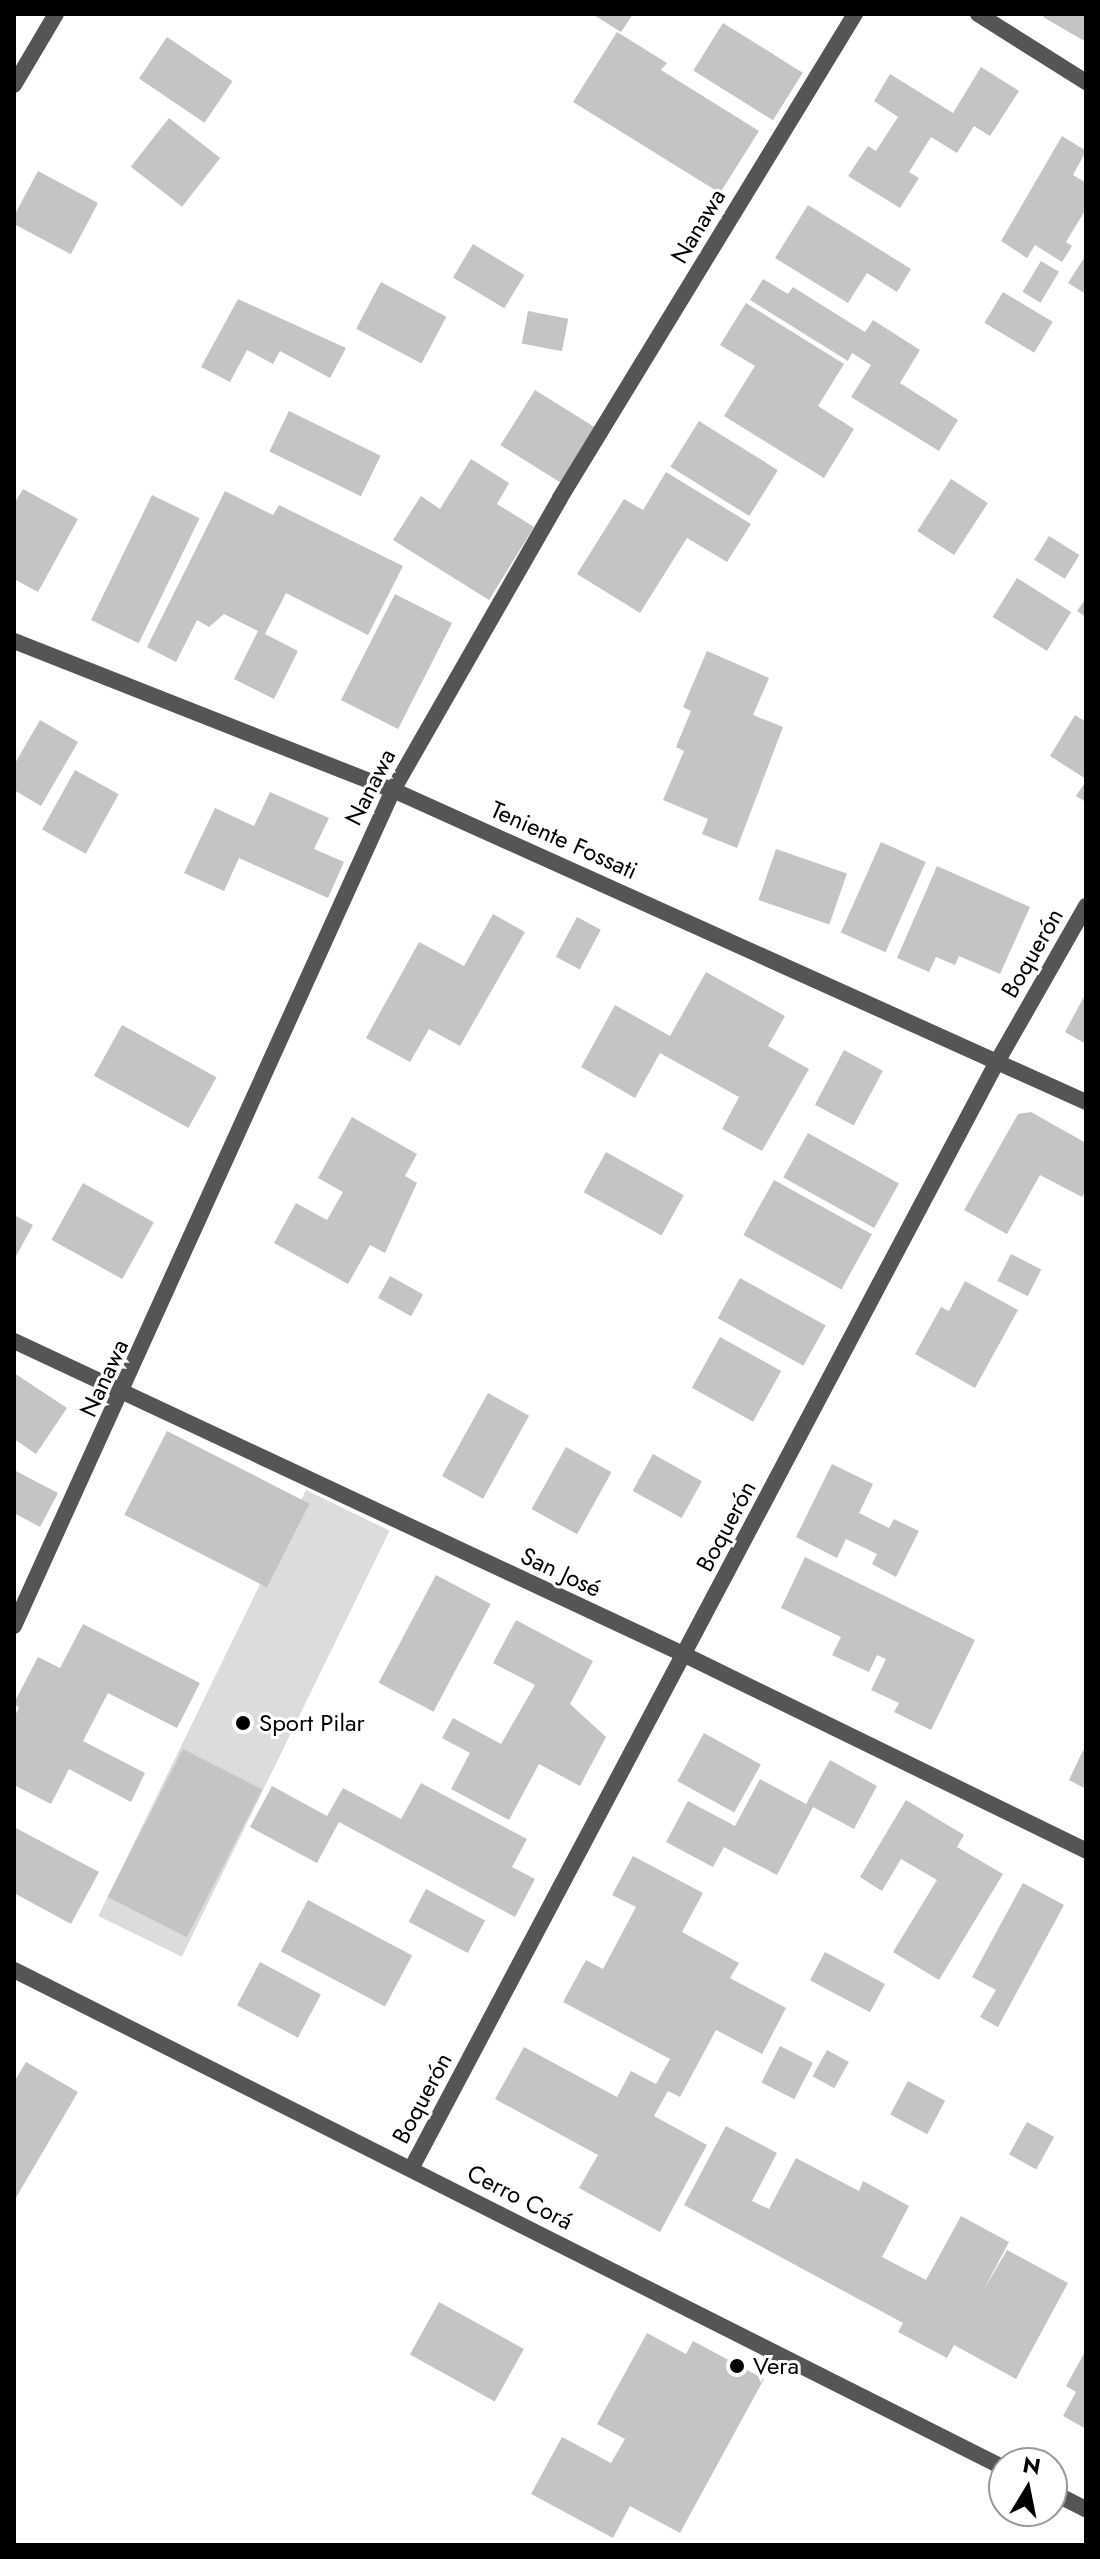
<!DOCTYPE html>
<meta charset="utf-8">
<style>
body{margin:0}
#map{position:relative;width:1100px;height:2559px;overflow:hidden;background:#fff;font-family:Jost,sans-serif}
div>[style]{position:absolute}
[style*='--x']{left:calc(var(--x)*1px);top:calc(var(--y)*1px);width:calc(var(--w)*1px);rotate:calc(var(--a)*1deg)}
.green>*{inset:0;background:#dcdcdc;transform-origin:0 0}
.building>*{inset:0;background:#c4c4c4;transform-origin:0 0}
.minor>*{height:16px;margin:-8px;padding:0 8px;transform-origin:8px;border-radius:8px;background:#555}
.tertiary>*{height:16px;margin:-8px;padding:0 8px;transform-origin:8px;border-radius:8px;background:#555}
.dots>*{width:22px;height:22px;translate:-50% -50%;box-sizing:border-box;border:4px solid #fff;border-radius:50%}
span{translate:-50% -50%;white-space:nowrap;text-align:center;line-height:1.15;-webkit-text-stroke:6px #fff;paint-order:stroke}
.street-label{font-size:24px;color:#000}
.poi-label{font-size:24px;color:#000}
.left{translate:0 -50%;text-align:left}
.frame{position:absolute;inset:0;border:16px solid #000;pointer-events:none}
.north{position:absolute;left:988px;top:2447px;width:80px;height:80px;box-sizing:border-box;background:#fff;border:2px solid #999;border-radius:50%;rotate:10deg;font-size:22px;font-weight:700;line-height:32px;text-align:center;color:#000}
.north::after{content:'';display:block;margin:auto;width:28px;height:36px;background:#000;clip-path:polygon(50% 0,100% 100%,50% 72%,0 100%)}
</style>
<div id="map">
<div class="green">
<div style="left:306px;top:1490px;width:93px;height:474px;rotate:26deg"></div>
</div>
<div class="building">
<div style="clip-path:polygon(592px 14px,633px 14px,621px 32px)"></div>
<div style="clip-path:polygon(1045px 14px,1086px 14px,1086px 42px,1043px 17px)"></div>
<div style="left:723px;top:23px;width:94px;height:56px;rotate:32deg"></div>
<div style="clip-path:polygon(617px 32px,667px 63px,661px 70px,759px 131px,720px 193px,573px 102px)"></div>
<div style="left:167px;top:37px;width:79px;height:50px;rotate:34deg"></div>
<div style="clip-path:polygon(981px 67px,1019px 91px,990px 136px,974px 126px,957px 153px,931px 137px,909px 172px,919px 178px,900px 208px,848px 176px,868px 146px,876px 151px,898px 117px,874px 101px,890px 74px,953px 113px)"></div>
<div style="left:169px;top:118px;width:65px;height:62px;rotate:38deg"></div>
<div style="clip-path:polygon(1062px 136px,1086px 151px,1073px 175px,1086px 183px,1086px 209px,1066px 242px,1072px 246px,1062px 262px,1035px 245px,1027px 258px,1001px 241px)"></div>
<div style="left:38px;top:171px;width:68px;height:58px;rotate:28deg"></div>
<div style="clip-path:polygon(808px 205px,911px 269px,897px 292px,867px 273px,848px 303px,775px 258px)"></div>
<div style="left:473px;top:244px;width:60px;height:39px;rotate:31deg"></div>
<div style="clip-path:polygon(1086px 255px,1086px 294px,1068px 283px)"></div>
<div style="left:1041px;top:261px;width:21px;height:36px;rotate:31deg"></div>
<div style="clip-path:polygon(763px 279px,788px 294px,793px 287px,865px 332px,873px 320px,920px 350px,900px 383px,958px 420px,939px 451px,851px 397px,871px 365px,852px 353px,848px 361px,750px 300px)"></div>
<div style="left:381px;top:282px;width:74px;height:53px;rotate:28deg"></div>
<div style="left:1003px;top:292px;width:58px;height:36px;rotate:31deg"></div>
<div style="clip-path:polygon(238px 299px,346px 348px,330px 378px,280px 351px,273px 364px,247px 350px,230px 382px,201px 367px)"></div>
<div style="clip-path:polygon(746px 303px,844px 364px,818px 406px,854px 429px,824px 478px,724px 416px,755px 366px,720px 345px)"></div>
<div style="left:528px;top:311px;width:41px;height:33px;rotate:11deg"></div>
<div style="left:535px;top:390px;width:71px;height:65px;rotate:32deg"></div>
<div style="left:289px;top:411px;width:102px;height:45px;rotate:26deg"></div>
<div style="left:699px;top:421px;width:93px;height:54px;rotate:32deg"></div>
<div style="clip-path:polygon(471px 459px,509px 483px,497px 504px,534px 527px,489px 600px,393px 540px,421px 496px,440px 509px)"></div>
<div style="clip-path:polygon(666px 472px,751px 524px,727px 562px,687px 538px,640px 613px,577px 574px,624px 499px,643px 510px)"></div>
<div style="left:951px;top:479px;width:44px;height:62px;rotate:33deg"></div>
<div style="clip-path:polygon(23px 489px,78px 519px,38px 592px,14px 579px,14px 504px)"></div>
<div style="clip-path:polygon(225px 491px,273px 515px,279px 505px,403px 566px,368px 635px,286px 593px,265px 634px,298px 651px,274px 699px,234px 679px,258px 631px,224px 614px,209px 627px,197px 620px,176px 662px,147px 647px)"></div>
<div style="left:152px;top:495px;width:53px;height:139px;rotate:26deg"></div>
<div style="left:1049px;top:536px;width:36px;height:28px;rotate:32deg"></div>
<div style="left:1017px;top:578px;width:64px;height:46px;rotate:32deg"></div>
<div style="left:395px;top:594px;width:64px;height:119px;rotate:27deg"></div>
<div style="clip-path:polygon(1086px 598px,1086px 617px,1077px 611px)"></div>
<div style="clip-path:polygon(707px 651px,769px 678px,753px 715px,783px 727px,737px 848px,702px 834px,708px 819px,663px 800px,684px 751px,676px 747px,691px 711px,683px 707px)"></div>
<div style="clip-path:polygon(1075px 715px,1086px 722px,1086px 779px,1050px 756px)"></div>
<div style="clip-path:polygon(40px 720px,78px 742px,41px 806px,14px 790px,14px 765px)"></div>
<div style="left:75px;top:770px;width:50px;height:68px;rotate:29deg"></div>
<div style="clip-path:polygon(1086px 781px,1086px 802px,1076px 796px)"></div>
<div style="clip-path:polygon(270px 792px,329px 818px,314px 849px,344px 862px,328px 898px,239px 858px,224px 891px,184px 873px,215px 808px,254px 826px)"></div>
<div style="left:881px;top:842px;width:49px;height:99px;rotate:24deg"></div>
<div style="left:776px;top:849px;width:75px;height:54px;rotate:19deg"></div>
<div style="clip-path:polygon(937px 866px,1030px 907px,1000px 974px,959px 956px,955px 965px,936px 957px,929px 972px,897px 958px)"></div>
<div style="clip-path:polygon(493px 914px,525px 932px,460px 1046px,429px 1029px,410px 1062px,366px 1038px,419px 942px,464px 966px)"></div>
<div style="left:577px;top:917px;width:27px;height:45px;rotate:28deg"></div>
<div style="clip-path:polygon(706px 972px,785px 1016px,768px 1046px,809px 1069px,762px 1151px,722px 1129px,739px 1097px,660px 1053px,635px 1098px,581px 1067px,615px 1005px,670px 1036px)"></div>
<div style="clip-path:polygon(1086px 993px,1086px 1044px,1065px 1032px)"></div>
<div style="left:122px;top:1025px;width:108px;height:58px;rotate:29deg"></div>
<div style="left:844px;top:1050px;width:44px;height:62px;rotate:28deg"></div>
<div style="clip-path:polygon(1031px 1112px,1086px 1143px,1086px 1190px,1082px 1197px,1040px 1175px,1007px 1234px,964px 1210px,1018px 1114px)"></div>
<div style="clip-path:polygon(352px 1117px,417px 1154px,405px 1176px,417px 1183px,385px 1253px,370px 1245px,348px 1284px,274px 1243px,296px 1203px,327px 1220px,343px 1192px,318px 1178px)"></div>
<div style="left:808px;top:1133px;width:104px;height:51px;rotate:29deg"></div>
<div style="left:606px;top:1152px;width:89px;height:46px;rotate:29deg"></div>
<div style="left:774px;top:1180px;width:112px;height:63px;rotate:29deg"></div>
<div style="left:83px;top:1183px;width:81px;height:65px;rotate:29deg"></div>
<div style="clip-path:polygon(14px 1215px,33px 1225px,14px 1260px)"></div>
<div style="left:1011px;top:1254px;width:34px;height:30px;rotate:27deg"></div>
<div style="left:390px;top:1276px;width:38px;height:25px;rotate:29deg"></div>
<div style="left:740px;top:1278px;width:98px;height:46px;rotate:29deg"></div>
<div style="clip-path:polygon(965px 1281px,1018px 1310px,975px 1388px,915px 1354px,941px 1307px,949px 1311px)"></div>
<div style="left:720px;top:1337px;width:70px;height:58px;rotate:29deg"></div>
<div style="clip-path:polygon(14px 1373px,67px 1408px,36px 1454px,14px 1439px)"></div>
<div style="left:488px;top:1393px;width:47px;height:95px;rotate:29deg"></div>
<div style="left:167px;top:1431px;width:160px;height:94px;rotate:27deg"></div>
<div style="left:566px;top:1447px;width:52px;height:71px;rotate:29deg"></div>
<div style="left:653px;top:1454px;width:56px;height:42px;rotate:29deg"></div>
<div style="clip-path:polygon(832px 1464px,873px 1484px,859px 1513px,889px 1528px,894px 1519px,919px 1531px,896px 1577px,872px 1564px,877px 1554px,846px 1539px,837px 1558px,796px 1537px)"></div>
<div style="clip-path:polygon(14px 1470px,58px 1493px,40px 1527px,14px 1513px)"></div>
<div style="clip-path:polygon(805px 1557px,975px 1640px,931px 1730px,894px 1712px,899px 1703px,871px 1690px,886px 1659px,877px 1655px,869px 1672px,832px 1655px,841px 1637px,781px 1608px)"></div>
<div style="left:436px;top:1575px;width:62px;height:122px;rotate:28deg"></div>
<div style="clip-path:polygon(516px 1620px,593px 1661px,570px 1704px,606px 1737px,580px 1786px,539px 1764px,509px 1820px,451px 1789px,470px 1753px,442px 1738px,453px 1718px,501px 1744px,535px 1685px,493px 1663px)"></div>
<div style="clip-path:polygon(83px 1624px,200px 1683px,177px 1728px,108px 1693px,83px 1741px,145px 1773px,131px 1802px,69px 1769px,51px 1804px,14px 1785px,14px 1717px,19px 1708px,14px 1703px,38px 1657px,60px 1668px)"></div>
<div style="left:704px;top:1733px;width:65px;height:55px;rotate:29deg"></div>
<div style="clip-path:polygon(1086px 1744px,1086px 1789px,1069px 1780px)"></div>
<div style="left:183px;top:1749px;width:89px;height:166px;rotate:27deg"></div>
<div style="clip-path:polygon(830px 1760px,877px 1786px,854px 1829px,813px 1807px,777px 1875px,724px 1847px,713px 1867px,666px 1842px,688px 1801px,735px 1826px,760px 1779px,806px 1804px)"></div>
<div style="clip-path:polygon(421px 1783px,527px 1839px,512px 1867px,535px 1879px,515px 1917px,339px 1822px,317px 1863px,250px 1827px,272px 1786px,327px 1816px,343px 1788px,401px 1819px)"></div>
<div style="clip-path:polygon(906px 1800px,964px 1835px,957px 1847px,1003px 1874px,939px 1980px,893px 1952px,937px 1880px,901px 1859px,882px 1891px,860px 1877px)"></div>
<div style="clip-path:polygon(14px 1827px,99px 1872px,71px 1924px,14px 1893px)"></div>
<div style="clip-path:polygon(633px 1856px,703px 1893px,682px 1932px,739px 1963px,730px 1978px,786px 2008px,762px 2054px,716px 2030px,680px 2097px,668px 2091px,654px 2116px,707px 2145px,660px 2232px,579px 2188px,598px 2155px,495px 2099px,524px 2047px,617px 2097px,631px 2071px,656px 2084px,670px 2059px,563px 2002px,586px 1960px,603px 1969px,636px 1907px,612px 1895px)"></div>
<div style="clip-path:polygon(1023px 1883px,1064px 1905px,998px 2027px,980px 2017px,996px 1990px,972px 1977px)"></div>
<div style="left:426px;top:1889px;width:67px;height:37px;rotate:28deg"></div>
<div style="left:308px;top:1900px;width:118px;height:58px;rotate:28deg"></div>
<div style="left:825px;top:1952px;width:68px;height:32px;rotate:28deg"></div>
<div style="left:260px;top:1962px;width:69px;height:49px;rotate:28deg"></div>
<div style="left:780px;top:2046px;width:37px;height:41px;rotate:27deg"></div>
<div style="left:827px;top:2050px;width:25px;height:30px;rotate:29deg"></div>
<div style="clip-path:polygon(26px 2062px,78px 2092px,14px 2201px,14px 2082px)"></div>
<div style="left:908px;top:2081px;width:42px;height:38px;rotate:28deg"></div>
<div style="left:1027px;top:2122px;width:31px;height:37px;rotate:29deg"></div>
<div style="clip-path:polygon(726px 2126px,777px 2153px,752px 2201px,769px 2209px,796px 2158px,859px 2191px,863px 2181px,909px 2206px,882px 2257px,926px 2280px,961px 2216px,1009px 2242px,983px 2291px,1007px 2250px,1068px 2283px,1016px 2379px,954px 2345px,947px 2358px,898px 2332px,903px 2323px,684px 2205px)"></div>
<div style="left:439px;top:2302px;width:97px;height:60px;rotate:29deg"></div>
<div style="clip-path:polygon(647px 2333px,686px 2354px,693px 2341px,764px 2379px,680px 2533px,630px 2506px,613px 2538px,531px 2494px,562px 2437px,611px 2463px,625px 2439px,597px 2424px)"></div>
<div style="clip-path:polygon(1086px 2350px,1086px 2429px,1063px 2416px,1076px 2392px,1066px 2386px)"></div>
</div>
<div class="minor">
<div style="--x:978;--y:14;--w:128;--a:32.2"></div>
<div style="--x:14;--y:85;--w:82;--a:-59.4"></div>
<div style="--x:14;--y:641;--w:407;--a:21.5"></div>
<div style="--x:393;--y:790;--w:760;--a:24.24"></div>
<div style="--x:14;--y:1341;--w:741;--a:25.08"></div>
<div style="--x:685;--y:1655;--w:446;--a:26"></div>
<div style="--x:14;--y:1626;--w:918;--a:-65.61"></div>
<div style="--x:393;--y:790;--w:336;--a:-60.2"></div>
<div style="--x:560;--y:498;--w:567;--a:-58.64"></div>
<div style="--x:411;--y:2169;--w:1253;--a:-62.11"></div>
<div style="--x:997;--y:1062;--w:180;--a:-60.3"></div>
</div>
<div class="tertiary">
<div style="--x:14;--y:1970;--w:1108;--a:26.7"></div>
<div style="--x:1052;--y:2492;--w:38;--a:27"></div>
</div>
<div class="dots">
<div style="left:243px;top:1723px;background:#000"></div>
<div style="left:737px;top:2366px;background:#000"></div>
</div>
<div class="street-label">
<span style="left:698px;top:226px;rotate:-59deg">Nanawa</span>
<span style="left:370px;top:787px;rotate:-63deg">Nanawa</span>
<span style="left:564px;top:840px;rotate:24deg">Teniente Fossati</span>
<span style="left:1032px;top:953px;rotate:-60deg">Boquerón</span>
<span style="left:104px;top:1378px;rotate:-65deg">Nanawa</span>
<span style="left:726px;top:1526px;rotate:-62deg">Boquerón</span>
<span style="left:561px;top:1572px;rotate:25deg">San José</span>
<span style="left:422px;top:2098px;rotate:-62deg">Boquerón</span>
<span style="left:520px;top:2197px;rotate:27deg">Cerro Corá</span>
</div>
<div class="poi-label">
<span class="left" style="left:259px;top:1723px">Sport Pilar</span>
<span class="left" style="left:753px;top:2366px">Vera</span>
</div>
<div class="frame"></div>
<div class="north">N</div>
</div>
